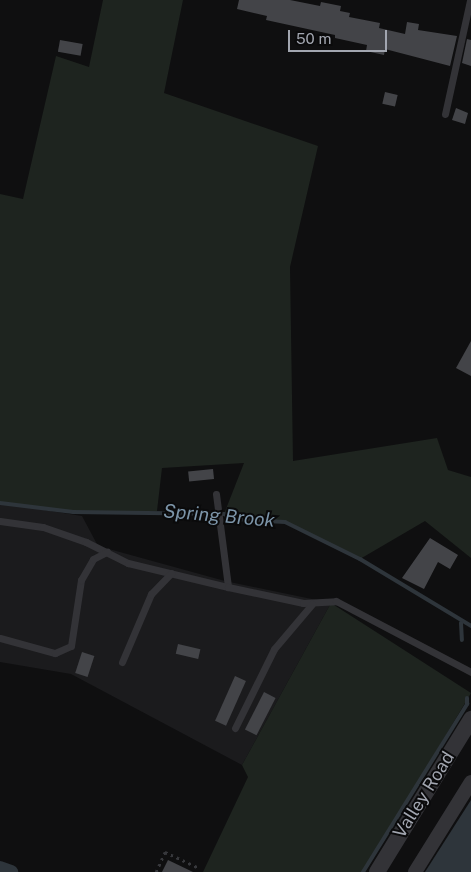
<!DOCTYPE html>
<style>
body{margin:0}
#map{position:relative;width:471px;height:872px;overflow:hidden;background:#0f0f10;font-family:"Public Sans",sans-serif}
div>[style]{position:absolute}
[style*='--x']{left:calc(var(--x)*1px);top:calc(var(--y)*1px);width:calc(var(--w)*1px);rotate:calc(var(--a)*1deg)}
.built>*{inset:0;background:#1b1b1d}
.green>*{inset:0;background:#1e241f}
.water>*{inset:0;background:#2e353b}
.stream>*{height:4px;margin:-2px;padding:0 2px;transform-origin:2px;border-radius:2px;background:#2e353b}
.canal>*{height:14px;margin:-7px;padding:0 7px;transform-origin:7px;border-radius:7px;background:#2e353b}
.building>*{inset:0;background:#434448;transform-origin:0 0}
.path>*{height:2.5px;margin-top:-1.25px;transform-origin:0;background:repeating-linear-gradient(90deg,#37383c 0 2.5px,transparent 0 6.5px)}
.service>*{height:7px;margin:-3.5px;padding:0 3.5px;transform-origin:3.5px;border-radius:3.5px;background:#333337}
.minor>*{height:14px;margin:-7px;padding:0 7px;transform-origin:7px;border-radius:7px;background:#333337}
.tertiary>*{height:16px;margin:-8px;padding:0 8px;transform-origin:8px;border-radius:8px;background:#333337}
span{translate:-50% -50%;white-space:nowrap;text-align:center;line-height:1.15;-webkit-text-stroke:4px #0a0a0b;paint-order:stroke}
.street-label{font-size:18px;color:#a2a6b0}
.water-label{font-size:19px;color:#7c94a8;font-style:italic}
.scale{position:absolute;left:288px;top:30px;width:99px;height:22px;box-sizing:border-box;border:2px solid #a2a6b0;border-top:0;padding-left:6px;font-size:15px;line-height:18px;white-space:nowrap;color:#a2a6b0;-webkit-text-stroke:4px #0a0a0b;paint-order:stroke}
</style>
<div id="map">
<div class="built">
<div style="clip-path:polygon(0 503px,82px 516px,98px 546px,225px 581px,331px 603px,242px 765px,71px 674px,0 662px)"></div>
</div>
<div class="green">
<div style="clip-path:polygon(103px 0,183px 0,164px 93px,318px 146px,290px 267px,293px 461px,437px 438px,448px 470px,471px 477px,471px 558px,425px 521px,360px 559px,285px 522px,233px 519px,224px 514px,244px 463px,162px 468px,157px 511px,73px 512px,0 503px,0 194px,23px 199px,56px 56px,89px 67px)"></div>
<div style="clip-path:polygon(331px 603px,471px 693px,364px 872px,203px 872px,248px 777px,242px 765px)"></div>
</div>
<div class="water">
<div style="clip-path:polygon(471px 800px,471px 872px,425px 872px)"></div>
</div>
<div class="stream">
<div style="--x:0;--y:503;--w:74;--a:7"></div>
<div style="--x:73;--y:512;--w:151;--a:0.8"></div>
<div style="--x:224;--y:514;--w:10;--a:29"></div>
<div style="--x:233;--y:519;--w:52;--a:3.3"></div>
<div style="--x:285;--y:522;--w:84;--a:26.3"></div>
<div style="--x:360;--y:559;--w:130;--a:31.1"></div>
<div style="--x:461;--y:623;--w:17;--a:87"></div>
<div style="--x:363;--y:872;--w:198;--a:-58.2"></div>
<div style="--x:467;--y:704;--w:6;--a:-90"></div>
</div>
<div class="canal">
<div style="--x:0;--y:868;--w:12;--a:20"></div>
</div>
<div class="building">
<div style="clip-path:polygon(239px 0,290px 0,320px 6px,321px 2px,341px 6px,340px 11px,350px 13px,349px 17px,380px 23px,379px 28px,405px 34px,407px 22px,419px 24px,418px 30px,457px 36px,450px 66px,385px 49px,384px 55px,366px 51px,367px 45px,335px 38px,335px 35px,266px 20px,267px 16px,237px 9px)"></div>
<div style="clip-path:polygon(467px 39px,471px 40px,471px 66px,462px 63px)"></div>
<div style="left:60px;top:40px;width:23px;height:12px;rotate:10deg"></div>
<div style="left:385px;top:92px;width:13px;height:12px;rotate:13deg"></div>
<div style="clip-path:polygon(456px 108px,468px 113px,465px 124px,452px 120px)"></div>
<div style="clip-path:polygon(471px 341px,471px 376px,456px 368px)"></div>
<div style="left:213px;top:469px;width:10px;height:25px;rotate:84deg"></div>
<div style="clip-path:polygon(430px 538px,458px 555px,450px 569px,438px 562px,424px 589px,402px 578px)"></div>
<div style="left:178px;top:644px;width:23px;height:10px;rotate:13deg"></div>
<div style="left:82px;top:652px;width:13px;height:22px;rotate:18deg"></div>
<div style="left:235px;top:676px;width:12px;height:49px;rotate:24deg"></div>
<div style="left:264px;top:692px;width:13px;height:42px;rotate:27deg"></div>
<div style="clip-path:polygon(168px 860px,193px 872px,162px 872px)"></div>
</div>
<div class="path">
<div style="--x:156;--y:872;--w:22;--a:-66"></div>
<div style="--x:165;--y:852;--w:38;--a:25"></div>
</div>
<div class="service">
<div style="--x:445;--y:114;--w:117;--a:-77.6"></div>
<div style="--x:216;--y:494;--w:94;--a:82.6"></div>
<div style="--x:0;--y:521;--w:43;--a:7.9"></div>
<div style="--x:43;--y:527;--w:46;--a:19.2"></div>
<div style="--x:86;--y:542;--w:47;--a:26.6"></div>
<div style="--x:128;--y:563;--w:103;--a:13.5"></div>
<div style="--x:228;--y:587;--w:77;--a:12"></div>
<div style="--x:303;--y:603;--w:33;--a:-3"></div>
<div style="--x:336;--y:601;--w:153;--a:27.7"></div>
<div style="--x:0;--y:638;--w:57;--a:15.3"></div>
<div style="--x:55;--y:653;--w:17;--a:-24"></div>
<div style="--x:71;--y:646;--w:67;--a:-81.4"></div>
<div style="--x:81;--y:580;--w:24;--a:-60"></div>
<div style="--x:93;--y:559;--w:16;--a:-27"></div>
<div style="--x:122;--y:662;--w:74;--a:-66.9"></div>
<div style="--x:151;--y:594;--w:29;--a:-46"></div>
<div style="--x:235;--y:728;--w:88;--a:-63.7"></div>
<div style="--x:274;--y:649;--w:59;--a:-49.8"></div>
</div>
<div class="minor">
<div style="--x:415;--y:872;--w:106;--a:-58.1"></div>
</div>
<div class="tertiary">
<div style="--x:377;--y:872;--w:180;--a:-58.4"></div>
</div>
<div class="street-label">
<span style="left:424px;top:795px;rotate:-58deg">Valley Road</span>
</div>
<div class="water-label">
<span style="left:219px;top:516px;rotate:5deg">Spring Brook</span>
</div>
<div class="scale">50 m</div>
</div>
